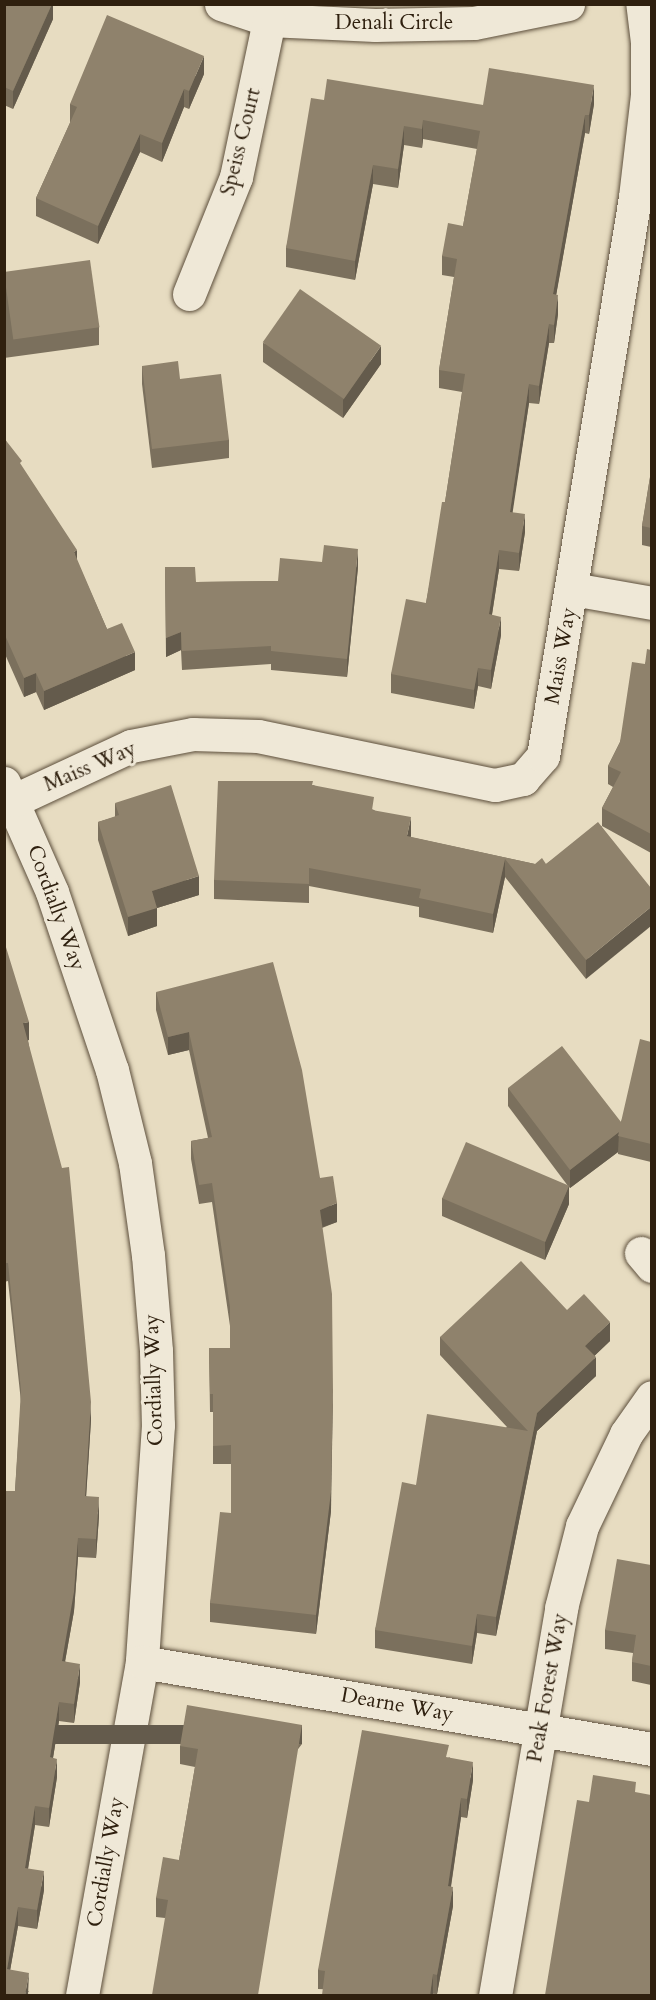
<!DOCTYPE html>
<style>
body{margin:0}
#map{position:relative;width:656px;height:2000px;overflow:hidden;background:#e7dcc1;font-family:Cardo,serif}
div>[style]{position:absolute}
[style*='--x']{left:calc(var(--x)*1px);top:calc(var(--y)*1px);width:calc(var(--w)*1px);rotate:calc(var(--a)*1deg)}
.roads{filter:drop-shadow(0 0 2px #5d4f3c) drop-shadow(0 0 2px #5d4f3c)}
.minor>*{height:33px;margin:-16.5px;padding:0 16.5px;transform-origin:16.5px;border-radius:16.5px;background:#efe8d7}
.wall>*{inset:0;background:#7b705d}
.shaded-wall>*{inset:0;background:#645b4c;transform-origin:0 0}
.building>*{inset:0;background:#8f826c;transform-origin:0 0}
span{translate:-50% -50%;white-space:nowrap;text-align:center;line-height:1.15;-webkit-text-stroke:6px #efe8d7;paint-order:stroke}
.street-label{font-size:21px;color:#2f200f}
.frame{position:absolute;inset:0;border:6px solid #2f200f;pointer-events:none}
</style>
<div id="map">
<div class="roads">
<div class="minor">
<div style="--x:221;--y:4;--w:51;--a:18.4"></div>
<div style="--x:269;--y:20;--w:106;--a:2.7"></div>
<div style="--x:375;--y:25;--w:99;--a:-1.2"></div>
<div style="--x:474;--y:23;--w:96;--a:-11.4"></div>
<div style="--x:189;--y:294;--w:126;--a:-68.1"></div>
<div style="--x:236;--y:177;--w:160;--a:-78.1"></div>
<div style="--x:573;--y:589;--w:80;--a:10"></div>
<div style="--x:4;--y:783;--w:119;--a:66.2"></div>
<div style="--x:52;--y:892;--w:188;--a:71.4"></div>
<div style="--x:112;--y:1070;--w:96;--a:76.1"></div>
<div style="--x:135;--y:1163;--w:93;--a:82"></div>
<div style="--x:148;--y:1255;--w:96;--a:85.2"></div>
<div style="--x:156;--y:1351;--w:74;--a:88.5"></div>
<div style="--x:158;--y:1425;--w:238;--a:93.9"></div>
<div style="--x:142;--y:1662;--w:339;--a:100.2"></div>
<div style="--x:15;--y:800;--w:128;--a:-25"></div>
<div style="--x:131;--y:746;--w:63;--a:-11"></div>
<div style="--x:193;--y:734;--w:65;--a:1.8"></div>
<div style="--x:258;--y:736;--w:242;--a:11.7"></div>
<div style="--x:495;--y:785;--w:29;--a:-12"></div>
<div style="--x:523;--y:779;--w:30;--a:-49"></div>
<div style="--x:543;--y:756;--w:567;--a:-80.65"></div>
<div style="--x:635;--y:197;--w:103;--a:-83.3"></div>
<div style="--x:647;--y:95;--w:53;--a:-90"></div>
<div style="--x:647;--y:42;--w:38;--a:-97"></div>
<div style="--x:641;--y:1253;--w:17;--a:50"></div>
<div style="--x:142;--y:1662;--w:517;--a:9.68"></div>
<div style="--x:495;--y:1996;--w:394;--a:-80.3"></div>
<div style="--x:561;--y:1608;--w:85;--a:-75.6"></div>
<div style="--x:582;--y:1526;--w:102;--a:-64.4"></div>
<div style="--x:626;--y:1434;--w:45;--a:-54.9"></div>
</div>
</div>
<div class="wall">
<div style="clip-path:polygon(4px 4px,53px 4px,53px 19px,13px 109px,4px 105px)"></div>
<div style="clip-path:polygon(204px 74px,189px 109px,184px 107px,162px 162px,140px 152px,98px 244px,36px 216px,36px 198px,70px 123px,70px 104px)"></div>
<div style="clip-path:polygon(324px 100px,483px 105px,594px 104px,589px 134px,585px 133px,556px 295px,558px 314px,554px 343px,549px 343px,539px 404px,529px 403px,512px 512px,525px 532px,519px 571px,499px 569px,492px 615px,501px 635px,491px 689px,478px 686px,474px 709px,391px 693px,391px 674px,426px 603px,445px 502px,462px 392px,439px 388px,439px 370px,454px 277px,442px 275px,442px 256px,463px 226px,477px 149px,423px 139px,422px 148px,404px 145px,398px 188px,373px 184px,355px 280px,286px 267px,286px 248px)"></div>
<div style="clip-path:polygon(4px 272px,99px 327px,99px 345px,4px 358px)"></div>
<div style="clip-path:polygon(263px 343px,381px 364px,343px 418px,263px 362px)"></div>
<div style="clip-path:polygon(142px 366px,180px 379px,229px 440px,229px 458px,152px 468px,142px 384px)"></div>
<div style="clip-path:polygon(4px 438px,77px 561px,107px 629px,135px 670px,44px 710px,36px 692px,24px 697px,4px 652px)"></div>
<div style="clip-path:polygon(651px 471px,651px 547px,642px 545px,642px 526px)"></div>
<div style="clip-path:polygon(165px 567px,196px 582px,278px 581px,358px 567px,347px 677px,271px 670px,271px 664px,182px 670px,181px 650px,166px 657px)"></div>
<div style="clip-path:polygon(651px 650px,651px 853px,602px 826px,586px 979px,505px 877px,493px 933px,419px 917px,419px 907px,309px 886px,309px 903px,214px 899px,214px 880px,313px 785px,374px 810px,410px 837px,535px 864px,546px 864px,602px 826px,602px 808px,613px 787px,608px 784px,608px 766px,620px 742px,645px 664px)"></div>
<div style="clip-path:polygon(115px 803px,199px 895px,157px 908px,157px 926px,128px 936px,98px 840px,98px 822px,115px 817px)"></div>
<div style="clip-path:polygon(4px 944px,29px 1040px,28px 1040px,91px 1420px,86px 1496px,99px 1516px,96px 1558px,78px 1557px,74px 1611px,65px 1661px,80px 1682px,74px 1723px,59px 1721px,53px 1758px,57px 1777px,49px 1827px,35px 1825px,28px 1869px,44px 1890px,37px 1929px,18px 1926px,10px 1970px,29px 1992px,4px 1995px,15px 1491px,21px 1402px,8px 1281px,4px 1282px)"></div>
<div style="clip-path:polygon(156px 992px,320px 1178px,337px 1222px,322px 1228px,331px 1511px,316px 1634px,210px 1622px,210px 1603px,231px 1513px,231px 1464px,213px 1464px,213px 1412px,210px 1412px,209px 1348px,230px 1348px,230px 1326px,212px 1202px,199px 1204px,191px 1159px,191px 1141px,208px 1138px,189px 1050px,168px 1055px,156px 1010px)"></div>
<div style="clip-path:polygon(651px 1042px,651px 1162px,618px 1154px,618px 1152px,570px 1188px,569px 1187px,569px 1204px,545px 1260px,442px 1216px,442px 1198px,568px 1186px,508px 1106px,508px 1088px,621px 1122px)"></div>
<div style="clip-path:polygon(567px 1310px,610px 1341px,594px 1356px,596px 1376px,537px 1431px,496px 1636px,477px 1633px,472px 1664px,375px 1648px,375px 1630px,416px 1485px,507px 1427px,440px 1355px,440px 1337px)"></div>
<div style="clip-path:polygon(651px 1565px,651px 1685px,632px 1681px,632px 1662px,633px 1653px,605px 1649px,605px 1630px)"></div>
<div style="clip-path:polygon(302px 1744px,165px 1918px,156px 1917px,156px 1898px,179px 1860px,195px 1767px,180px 1764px,180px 1746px)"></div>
<div style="clip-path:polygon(449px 1757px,473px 1780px,467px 1818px,461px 1817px,451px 1887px,453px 1906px,437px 1994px,318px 1989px,318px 1970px)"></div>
</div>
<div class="shaded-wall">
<div style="clip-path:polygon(52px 4px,53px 4px,53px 19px,13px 109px,13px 91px)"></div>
<div style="clip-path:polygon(204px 56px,204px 74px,189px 109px,189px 91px)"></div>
<div style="clip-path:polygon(594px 85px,594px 104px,589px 134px,589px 115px)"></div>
<div style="clip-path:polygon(184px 89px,184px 107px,162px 162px,162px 143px)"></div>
<div style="clip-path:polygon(585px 115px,585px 133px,553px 313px,553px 294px)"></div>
<div style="clip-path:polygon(423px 120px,423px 139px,422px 148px,422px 129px)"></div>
<div style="clip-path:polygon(404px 126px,404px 145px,398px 188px,398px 169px)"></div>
<div style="clip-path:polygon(140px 134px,140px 152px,98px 244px,98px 226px)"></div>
<div style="clip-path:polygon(373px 165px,373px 184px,355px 280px,355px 261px)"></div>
<div style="clip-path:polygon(558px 295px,558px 314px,554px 343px,554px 325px)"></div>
<div style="clip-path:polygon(549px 324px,549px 343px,539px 404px,539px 386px)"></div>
<div style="clip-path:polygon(381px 346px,381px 364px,343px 418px,343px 400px)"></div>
<div style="clip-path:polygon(529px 384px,529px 403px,510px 530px,510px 512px)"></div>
<div style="clip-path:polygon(525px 514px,525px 532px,519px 571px,519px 553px)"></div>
<div style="clip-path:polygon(358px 549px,358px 567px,347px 677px,347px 659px)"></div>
<div style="clip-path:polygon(77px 550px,77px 568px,74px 552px)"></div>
<div style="clip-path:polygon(499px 550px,499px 569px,489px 633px,489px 614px)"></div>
<div style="clip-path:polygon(501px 617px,501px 635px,491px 689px,491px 670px)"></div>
<div style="clip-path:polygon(181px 632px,181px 650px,166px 657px,166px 638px)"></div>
<div style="clip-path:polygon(135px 652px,135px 670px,44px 710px,44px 691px)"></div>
<div style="clip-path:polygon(478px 668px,478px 686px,474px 709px,474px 690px)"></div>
<div style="clip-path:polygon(36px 673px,36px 692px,24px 697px,24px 678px)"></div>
<div style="clip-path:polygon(411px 817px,411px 836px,407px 855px,407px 836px)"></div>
<div style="clip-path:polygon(505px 859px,505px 877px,493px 933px,493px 914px)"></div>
<div style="clip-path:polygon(199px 876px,199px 895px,157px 908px,157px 926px,128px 936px,128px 917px,152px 891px)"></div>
<div style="clip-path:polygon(651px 907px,651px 926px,586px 979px,586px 960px)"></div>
<div style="clip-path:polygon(29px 1022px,29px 1040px,23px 1042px,23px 1023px)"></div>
<div style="clip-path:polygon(189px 1032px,189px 1050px,168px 1055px,168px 1037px)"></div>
<div style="clip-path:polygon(619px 1132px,618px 1152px,570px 1188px,570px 1170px)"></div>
<div style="clip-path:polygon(569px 1186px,569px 1204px,545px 1260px,545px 1241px)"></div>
<div style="clip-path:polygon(337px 1203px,337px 1222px,320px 1228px,320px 1210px)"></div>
<div style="clip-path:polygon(610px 1322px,610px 1341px,585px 1365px,585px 1346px)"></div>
<div style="clip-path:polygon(596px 1357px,596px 1376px,537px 1431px,496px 1636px,496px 1617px,537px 1413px)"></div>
<div style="clip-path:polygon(333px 1392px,331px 1511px,316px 1634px,316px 1615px)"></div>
<div style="clip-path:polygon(91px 1402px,91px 1420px,85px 1515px,85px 1496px)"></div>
<div style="clip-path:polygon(99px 1497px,99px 1516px,96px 1558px,96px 1539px)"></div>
<div style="clip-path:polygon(78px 1538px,78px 1557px,74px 1611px,62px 1679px,62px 1661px)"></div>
<div style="clip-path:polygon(477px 1614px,477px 1633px,472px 1664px,472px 1646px)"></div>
<div style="clip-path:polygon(80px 1664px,80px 1682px,74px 1723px,74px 1704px)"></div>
<div style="clip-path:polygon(59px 1702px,59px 1721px,50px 1776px,50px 1757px)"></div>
<div style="left:302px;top:1725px;width:19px;height:274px;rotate:90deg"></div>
<div style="clip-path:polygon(57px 1759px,57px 1777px,49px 1827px,49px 1808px)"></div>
<div style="clip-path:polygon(473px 1762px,473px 1780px,467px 1818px,467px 1799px)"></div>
<div style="clip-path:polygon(461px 1798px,461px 1817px,448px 1905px,448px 1886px)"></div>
<div style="clip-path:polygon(35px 1806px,35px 1825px,25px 1887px,25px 1868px)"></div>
<div style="clip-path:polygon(44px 1871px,44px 1890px,37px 1929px,37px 1910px)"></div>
<div style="clip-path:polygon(453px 1887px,453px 1906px,437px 1994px,437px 1975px)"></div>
<div style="clip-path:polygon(18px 1907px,18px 1926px,7px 1988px,7px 1969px)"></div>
<div style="clip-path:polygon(29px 1973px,28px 1995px,25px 1995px)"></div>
<div style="clip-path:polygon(433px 1974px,433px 1995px,430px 1995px)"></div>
</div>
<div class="building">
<div style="clip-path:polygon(4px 4px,52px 4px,13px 91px,4px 87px)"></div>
<div style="clip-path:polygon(107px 15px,204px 56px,189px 91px,184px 89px,162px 143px,140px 134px,98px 226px,36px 198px,77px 107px,70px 104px)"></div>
<div style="clip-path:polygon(489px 68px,594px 85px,589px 115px,585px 115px,553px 294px,558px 295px,554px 325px,549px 324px,539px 386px,529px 384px,510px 512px,525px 514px,519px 553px,499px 550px,489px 614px,501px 617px,491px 670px,478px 668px,474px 690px,391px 674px,406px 599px,426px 603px,442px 502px,445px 502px,465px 374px,439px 370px,457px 259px,442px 256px,448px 223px,463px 226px,480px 131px,423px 120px,422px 129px,404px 126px,398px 169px,373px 165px,355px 261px,286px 248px,311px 98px,324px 100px,327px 79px,483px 105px)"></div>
<div style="left:90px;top:260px;width:68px;height:87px;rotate:82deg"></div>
<div style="left:300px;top:289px;width:99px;height:65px;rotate:35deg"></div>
<div style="clip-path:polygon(178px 361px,180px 379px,221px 374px,229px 440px,152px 449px,142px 366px)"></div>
<div style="clip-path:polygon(4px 438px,22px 461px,20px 463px,77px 550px,74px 552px,107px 629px,122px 623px,135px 652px,44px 691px,36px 673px,24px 678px,4px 633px)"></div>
<div style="clip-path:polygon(651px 471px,651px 528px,642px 526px)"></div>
<div style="clip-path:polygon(324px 545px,358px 549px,347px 659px,271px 651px,271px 646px,182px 651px,181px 632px,166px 638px,165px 567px,195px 567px,196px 582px,278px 581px,280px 558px,322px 562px)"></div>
<div style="clip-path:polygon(647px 649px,651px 650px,651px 834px,602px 808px,621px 772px,608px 766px,620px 742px,632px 662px,645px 664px)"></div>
<div style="clip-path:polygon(218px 781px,313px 781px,312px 785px,374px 797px,372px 810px,411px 817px,407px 836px,535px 864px,542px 858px,546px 864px,598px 822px,651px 888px,651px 907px,586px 960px,505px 859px,493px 914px,419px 898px,421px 889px,309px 868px,309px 884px,214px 880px)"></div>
<div style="clip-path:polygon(171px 785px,199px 876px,152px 891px,157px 908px,128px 917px,98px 822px,119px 815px,115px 803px)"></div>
<div style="clip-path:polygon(4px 944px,5px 944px,29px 1022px,23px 1023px,62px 1168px,69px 1167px,91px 1402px,85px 1496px,99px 1497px,96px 1539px,78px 1538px,74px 1592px,62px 1661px,80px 1664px,74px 1704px,59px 1702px,50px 1757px,57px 1759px,49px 1808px,35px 1806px,25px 1868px,44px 1871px,37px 1910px,18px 1907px,7px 1969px,29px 1973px,25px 1995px,4px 1995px,4px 1491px,15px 1491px,21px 1390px,8px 1263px,4px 1263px)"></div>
<div style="clip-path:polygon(273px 962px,302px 1070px,320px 1178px,333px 1176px,337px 1203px,320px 1210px,332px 1294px,333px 1392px,331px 1492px,316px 1615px,210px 1603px,220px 1512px,231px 1513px,231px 1445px,213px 1446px,213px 1394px,210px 1394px,209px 1348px,230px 1348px,230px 1307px,212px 1183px,199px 1185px,191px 1141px,212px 1137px,189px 1032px,168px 1037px,156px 992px)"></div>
<div style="clip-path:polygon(640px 1039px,651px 1042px,651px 1144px,618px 1136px,619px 1132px,570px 1170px,508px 1088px,562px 1046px,621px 1122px)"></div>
<div style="left:466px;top:1142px;width:112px;height:61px;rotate:23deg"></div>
<div style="clip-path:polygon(521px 1261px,567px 1310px,584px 1294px,610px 1322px,585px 1346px,596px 1357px,537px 1413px,496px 1617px,477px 1614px,472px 1646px,375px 1630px,402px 1482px,416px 1485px,427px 1414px,528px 1431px,440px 1337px)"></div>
<div style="clip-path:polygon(617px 1559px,651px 1565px,651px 1666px,632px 1662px,636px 1635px,605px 1630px)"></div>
<div style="clip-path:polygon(187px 1705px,302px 1725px,258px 1995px,152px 1995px,168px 1900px,156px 1898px,163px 1857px,179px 1860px,198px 1749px,180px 1746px)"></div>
<div style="clip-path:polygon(362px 1730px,449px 1745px,446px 1757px,473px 1762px,467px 1799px,461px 1798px,448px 1886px,453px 1887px,437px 1975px,433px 1974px,430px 1995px,322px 1995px,325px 1971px,318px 1970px)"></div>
<div style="clip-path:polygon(593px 1775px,636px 1782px,635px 1792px,651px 1795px,651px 1995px,545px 1995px,577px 1800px,589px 1802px)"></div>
</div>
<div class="street-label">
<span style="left:394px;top:23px">Denali Circle</span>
<span style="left:241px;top:142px;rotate:-76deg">Speiss Court</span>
<span style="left:561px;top:656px;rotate:-80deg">Maiss Way</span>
<span style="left:90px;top:767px;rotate:-23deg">Maiss Way</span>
<span style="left:56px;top:908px;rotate:70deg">Cordially Way</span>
<span style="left:154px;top:1380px;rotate:-92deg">Cordially Way</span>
<span style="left:548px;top:1688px;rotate:-80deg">Peak Forest Way</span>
<span style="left:397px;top:1705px;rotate:10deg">Dearne Way</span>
<span style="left:106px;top:1862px;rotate:-80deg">Cordially Way</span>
</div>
<div class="frame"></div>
</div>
